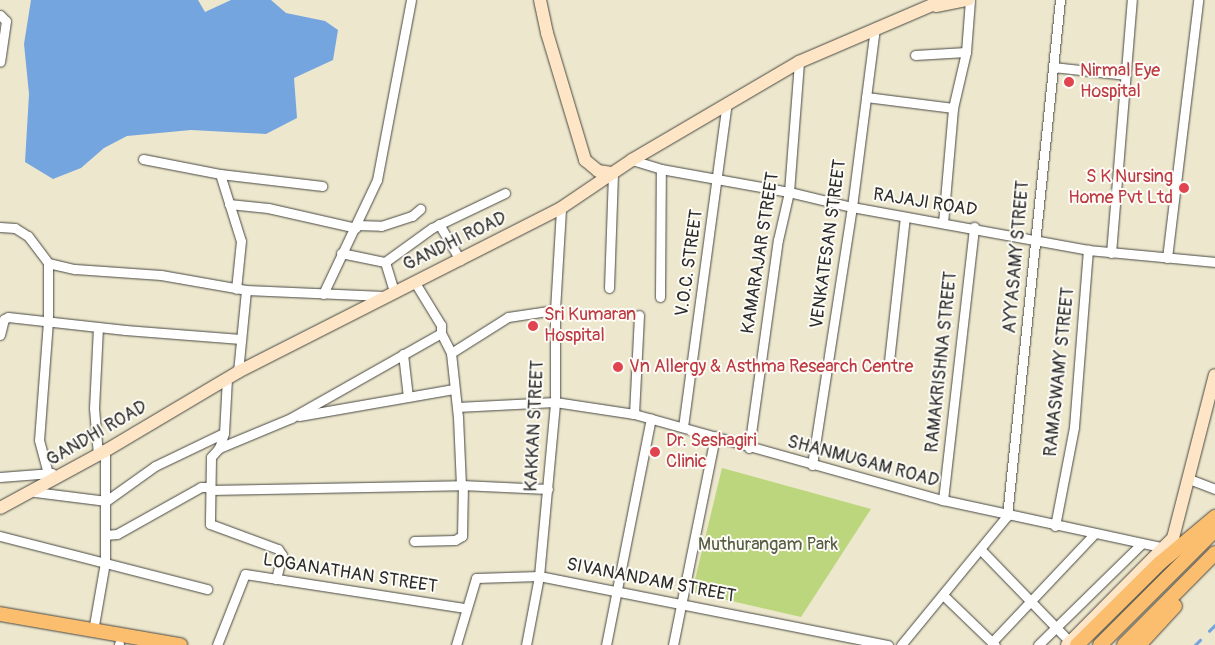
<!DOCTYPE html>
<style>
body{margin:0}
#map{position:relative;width:1215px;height:645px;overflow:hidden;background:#ede8cd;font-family:Pangolin,sans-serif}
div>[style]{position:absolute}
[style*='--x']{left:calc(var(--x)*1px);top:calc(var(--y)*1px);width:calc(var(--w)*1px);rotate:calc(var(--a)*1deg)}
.green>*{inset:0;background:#bbd67c}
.water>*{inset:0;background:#74a5df}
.stream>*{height:2.5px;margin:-1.25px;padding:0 1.25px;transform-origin:1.25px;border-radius:1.25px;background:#74a5df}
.roads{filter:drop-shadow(0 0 1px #484743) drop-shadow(0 0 1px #484743)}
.street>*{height:9px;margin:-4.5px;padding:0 4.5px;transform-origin:4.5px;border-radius:4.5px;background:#fff}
.secondary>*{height:12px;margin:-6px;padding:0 6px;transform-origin:6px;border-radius:6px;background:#fde5c5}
.primary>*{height:14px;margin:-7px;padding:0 7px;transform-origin:7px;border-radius:7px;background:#fbbd6e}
.dots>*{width:14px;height:14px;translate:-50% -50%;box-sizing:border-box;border:2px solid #fdfcf7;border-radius:50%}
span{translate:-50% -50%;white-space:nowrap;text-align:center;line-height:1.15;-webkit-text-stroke:4px #fdfcf7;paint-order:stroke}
.health-label{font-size:18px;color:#be3a42}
.left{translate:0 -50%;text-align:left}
.right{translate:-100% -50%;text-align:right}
.street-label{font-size:18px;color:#2b2b2b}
.park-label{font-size:18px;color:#565e43}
</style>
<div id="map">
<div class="green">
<div style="clip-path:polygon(722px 468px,871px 509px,801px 617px,692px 592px)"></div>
</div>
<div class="water">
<div style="clip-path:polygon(31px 0,198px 0,205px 12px,231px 0,271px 0,286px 13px,325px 21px,338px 30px,333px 60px,294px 78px,297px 118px,266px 134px,191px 130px,127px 136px,104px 148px,81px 168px,53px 179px,25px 162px,29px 94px,24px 44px)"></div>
</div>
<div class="stream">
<div style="--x:1209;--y:631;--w:8;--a:-45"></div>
<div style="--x:1195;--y:645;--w:7;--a:-45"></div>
</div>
<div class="roads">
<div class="street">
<div style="--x:0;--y:15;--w:8;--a:45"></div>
<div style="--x:6;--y:21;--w:41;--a:98.3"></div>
<div style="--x:915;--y:55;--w:51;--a:-3.4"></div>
<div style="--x:1053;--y:67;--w:72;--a:6.3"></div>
<div style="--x:866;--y:97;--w:88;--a:7.2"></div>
<div style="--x:143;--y:159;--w:78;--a:11"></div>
<div style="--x:220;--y:174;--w:70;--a:72.6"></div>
<div style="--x:241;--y:241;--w:48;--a:95.9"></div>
<div style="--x:632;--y:160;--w:30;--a:17"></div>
<div style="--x:661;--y:169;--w:130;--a:10.2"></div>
<div style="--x:789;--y:192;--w:65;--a:13.4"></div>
<div style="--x:852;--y:207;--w:240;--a:10.3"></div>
<div style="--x:1088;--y:250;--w:128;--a:5.4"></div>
<div style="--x:220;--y:174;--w:103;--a:6.7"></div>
<div style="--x:229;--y:204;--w:39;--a:6"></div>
<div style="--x:268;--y:208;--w:90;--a:12.8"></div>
<div style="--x:943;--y:223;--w:115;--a:-85"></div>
<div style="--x:953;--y:108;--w:57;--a:-76.9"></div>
<div style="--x:966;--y:52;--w:52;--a:-85.6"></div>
<div style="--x:439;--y:224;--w:42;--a:59.7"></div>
<div style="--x:357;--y:225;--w:24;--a:2"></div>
<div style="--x:381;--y:226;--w:33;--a:-18"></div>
<div style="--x:412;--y:216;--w:11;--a:-41"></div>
<div style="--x:0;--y:227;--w:15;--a:4"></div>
<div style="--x:15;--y:228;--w:15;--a:32"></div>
<div style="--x:28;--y:236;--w:34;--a:53"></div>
<div style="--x:48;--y:263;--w:28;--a:13"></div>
<div style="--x:75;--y:269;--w:86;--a:4"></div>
<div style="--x:161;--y:275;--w:86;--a:10"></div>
<div style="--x:246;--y:290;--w:138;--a:2.5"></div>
<div style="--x:341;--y:253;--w:45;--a:11.6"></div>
<div style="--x:385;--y:262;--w:58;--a:-35.9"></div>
<div style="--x:432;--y:228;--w:81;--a:-25.6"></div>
<div style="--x:1111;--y:253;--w:254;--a:-85.3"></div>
<div style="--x:1167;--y:258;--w:260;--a:-83.1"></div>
<div style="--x:385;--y:262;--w:30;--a:73"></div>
<div style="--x:48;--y:263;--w:58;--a:90"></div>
<div style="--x:48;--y:321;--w:119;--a:94.3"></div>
<div style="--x:39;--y:440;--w:35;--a:75"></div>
<div style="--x:414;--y:281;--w:52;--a:58.5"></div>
<div style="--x:441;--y:325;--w:8;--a:90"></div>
<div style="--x:441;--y:333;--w:22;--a:63"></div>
<div style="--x:451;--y:353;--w:64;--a:83.8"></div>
<div style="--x:458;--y:417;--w:68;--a:87.5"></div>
<div style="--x:609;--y:288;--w:115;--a:-88"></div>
<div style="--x:323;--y:294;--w:126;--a:-64.7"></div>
<div style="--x:377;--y:180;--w:183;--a:-79.3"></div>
<div style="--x:660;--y:297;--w:128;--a:-89.6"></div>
<div style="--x:98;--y:327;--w:81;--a:92.8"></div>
<div style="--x:94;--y:408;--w:47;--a:85.1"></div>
<div style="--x:0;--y:335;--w:16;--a:-76"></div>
<div style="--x:4;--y:319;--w:4;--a:-27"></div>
<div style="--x:8;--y:317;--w:118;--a:6.3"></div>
<div style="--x:125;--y:330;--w:116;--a:4.4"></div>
<div style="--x:451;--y:353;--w:67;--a:-32.3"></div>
<div style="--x:508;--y:317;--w:48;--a:-8.5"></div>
<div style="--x:403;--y:354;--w:43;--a:83.4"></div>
<div style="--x:889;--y:361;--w:145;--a:-83.7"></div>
<div style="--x:238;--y:372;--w:82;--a:-84.4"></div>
<div style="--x:227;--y:378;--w:55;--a:93.1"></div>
<div style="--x:224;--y:433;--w:16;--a:108"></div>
<div style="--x:219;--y:448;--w:12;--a:132"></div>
<div style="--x:211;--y:457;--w:67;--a:90.9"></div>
<div style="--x:210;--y:524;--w:72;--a:20.2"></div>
<div style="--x:278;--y:549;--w:7;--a:56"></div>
<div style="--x:282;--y:555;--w:25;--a:104"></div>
<div style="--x:457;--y:407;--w:98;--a:-2.9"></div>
<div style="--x:555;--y:402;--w:80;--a:8.6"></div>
<div style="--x:634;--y:414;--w:321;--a:15.6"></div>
<div style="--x:943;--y:500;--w:227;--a:12.2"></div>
<div style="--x:634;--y:414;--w:99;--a:-87.1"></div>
<div style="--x:299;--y:416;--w:157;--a:-9.9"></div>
<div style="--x:683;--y:427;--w:327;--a:-82.3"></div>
<div style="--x:219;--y:448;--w:78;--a:-22.6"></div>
<div style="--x:291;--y:418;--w:172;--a:-29.5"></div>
<div style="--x:749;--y:448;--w:210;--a:-82.1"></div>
<div style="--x:778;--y:240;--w:49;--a:-77.1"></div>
<div style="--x:789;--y:192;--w:130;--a:-85.6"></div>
<div style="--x:812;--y:465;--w:261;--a:-81.2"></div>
<div style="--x:852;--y:207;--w:181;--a:-82.7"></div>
<div style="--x:0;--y:477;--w:52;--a:-4.4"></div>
<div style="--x:1189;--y:479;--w:28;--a:21"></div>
<div style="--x:210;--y:490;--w:251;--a:-1.1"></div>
<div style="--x:461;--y:485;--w:87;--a:2.6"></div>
<div style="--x:35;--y:492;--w:72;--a:7.2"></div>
<div style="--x:106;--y:501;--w:60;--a:-35.5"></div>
<div style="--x:155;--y:466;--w:76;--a:-25.6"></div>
<div style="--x:943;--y:500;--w:275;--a:-83.5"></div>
<div style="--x:1055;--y:526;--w:101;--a:-79.1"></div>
<div style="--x:1074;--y:427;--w:178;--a:-85.5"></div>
<div style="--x:105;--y:535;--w:12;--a:-5"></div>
<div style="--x:117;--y:534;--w:96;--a:-29.2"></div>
<div style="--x:201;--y:487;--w:9;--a:0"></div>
<div style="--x:0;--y:536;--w:214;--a:14.4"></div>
<div style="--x:414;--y:541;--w:41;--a:-1.4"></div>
<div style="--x:455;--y:540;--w:8;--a:-30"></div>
<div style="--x:462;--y:536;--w:51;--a:-88.9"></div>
<div style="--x:981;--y:550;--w:132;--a:45.9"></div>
<div style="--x:943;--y:595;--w:72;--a:43.9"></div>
<div style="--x:93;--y:631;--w:70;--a:-80.1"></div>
<div style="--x:105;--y:562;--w:111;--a:-90"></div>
<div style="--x:992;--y:642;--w:150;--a:-46.6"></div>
<div style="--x:119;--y:645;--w:1;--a:-90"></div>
<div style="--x:217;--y:645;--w:76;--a:-68.5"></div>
<div style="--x:245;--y:574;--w:223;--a:8.8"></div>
<div style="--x:456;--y:645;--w:70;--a:-73.4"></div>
<div style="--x:476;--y:578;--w:63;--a:-1.8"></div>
<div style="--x:539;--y:576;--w:356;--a:11.2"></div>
<div style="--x:526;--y:645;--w:70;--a:-79.3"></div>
<div style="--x:539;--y:576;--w:175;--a:-84.7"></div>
<div style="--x:555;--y:402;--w:92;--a:-90"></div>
<div style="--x:555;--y:310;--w:102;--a:-86.6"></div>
<div style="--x:606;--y:645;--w:231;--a:-78.8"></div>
<div style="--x:673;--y:645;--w:213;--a:-78.6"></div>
<div style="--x:901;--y:645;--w:167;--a:-50.6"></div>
<div style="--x:1007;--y:516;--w:519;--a:-84.14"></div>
<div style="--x:1038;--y:645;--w:144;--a:-44.4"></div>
</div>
<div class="secondary">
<div style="--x:540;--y:0;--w:34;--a:78"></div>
<div style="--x:547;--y:33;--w:133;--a:73.3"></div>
<div style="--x:585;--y:160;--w:17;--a:40"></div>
<div style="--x:598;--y:171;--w:15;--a:8"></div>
<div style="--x:936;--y:6;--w:33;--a:-11"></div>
<div style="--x:0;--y:508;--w:119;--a:-28.5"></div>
<div style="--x:105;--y:451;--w:155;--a:-30.7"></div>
<div style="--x:238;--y:372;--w:362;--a:-26.9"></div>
<div style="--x:561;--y:208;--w:86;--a:-34.1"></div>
<div style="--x:632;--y:160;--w:194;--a:-30.4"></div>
<div style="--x:799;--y:62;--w:158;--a:-23.2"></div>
<div style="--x:1067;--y:645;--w:151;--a:-45.3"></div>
<div style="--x:1173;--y:538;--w:168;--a:-75.6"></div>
</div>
<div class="primary">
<div style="--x:0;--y:614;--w:183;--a:9.8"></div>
<div style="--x:1077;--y:645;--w:117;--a:-44.7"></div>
<div style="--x:1160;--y:563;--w:72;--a:-39.9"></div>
<div style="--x:1100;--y:645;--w:163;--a:-45"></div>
<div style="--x:1124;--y:645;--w:129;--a:-45.3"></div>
<div style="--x:1139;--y:645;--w:53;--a:-47.3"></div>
</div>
</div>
<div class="dots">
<div style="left:1069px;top:82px;background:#e0444e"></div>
<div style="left:1184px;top:188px;background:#e0444e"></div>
<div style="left:533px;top:326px;background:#e0444e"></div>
<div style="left:618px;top:367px;background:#e0444e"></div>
<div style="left:655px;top:452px;background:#e0444e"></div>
</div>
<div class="health-label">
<span class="left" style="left:1080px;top:82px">Nirmal Eye<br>Hospital</span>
<span class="right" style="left:1173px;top:188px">S K Nursing<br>Home Pvt Ltd</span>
<span class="left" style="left:544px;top:326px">Sri Kumaran<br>Hospital</span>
<span class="left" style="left:629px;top:367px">Vn Allergy &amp; Asthma Research Centre</span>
<span class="left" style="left:666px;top:452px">Dr. Seshagiri<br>Clinic</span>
</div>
<div class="street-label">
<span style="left:925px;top:203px;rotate:9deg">RAJAJI ROAD</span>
<span style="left:455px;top:242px;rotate:-26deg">GANDHI ROAD</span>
<span style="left:829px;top:244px;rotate:-82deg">VENKATESAN STREET</span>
<span style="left:761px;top:253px;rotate:-81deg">KAMARAJAR STREET</span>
<span style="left:1017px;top:257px;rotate:-85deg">AYYASAMY STREET</span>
<span style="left:690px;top:263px;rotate:-82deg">V.O.C. STREET</span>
<span style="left:942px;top:362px;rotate:-84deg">RAMAKRISHNA STREET</span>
<span style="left:1060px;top:372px;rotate:-84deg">RAMASWAMY STREET</span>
<span style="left:535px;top:426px;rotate:-87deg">KAKKAN STREET</span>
<span style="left:97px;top:434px;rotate:-30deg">GANDHI ROAD</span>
<span style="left:863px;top:462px;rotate:15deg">SHANMUGAM ROAD</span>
<span style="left:350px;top:574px;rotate:9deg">LOGANATHAN STREET</span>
<span style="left:651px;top:581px;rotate:11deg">SIVANANDAM STREET</span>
</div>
<div class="park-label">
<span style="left:768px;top:545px">Muthurangam Park</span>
</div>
</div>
